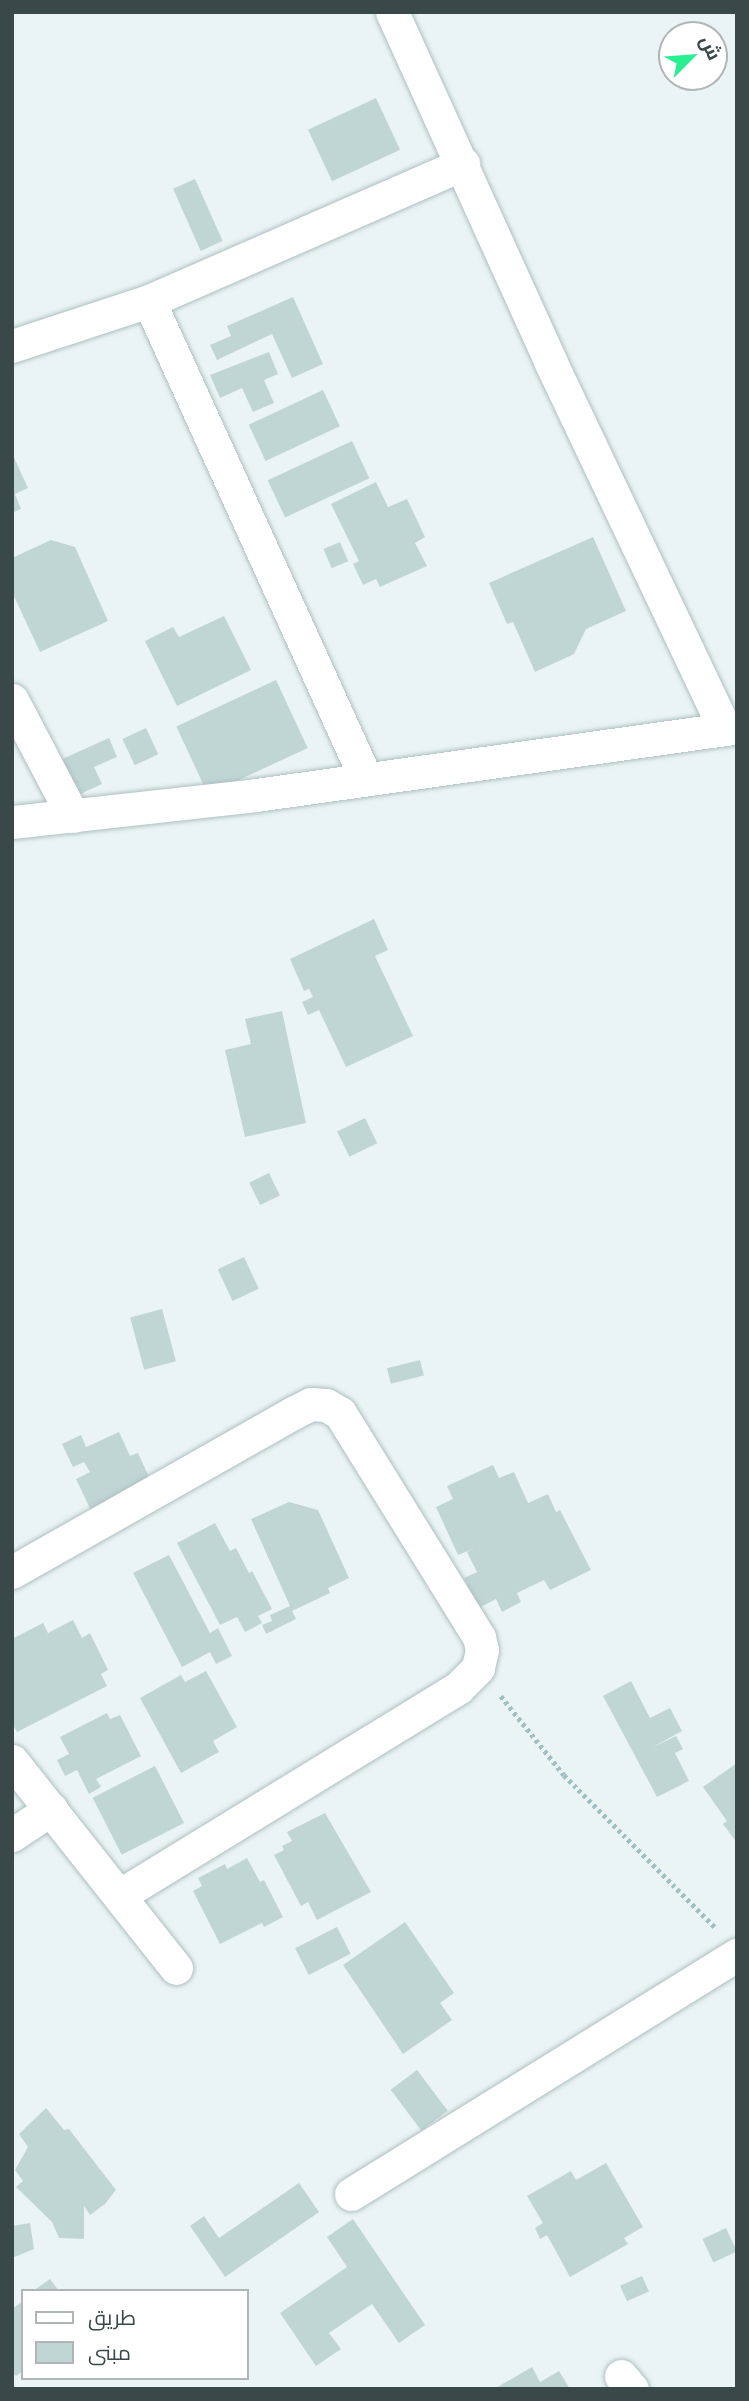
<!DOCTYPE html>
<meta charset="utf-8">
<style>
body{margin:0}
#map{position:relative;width:749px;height:2401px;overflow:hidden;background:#eaf4f4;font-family:Helvetica,Cairo,sans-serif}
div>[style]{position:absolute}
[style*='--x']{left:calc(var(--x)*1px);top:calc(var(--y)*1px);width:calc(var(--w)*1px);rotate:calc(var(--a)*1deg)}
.building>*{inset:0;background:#c0d6d5;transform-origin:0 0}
.path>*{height:4.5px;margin-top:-2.25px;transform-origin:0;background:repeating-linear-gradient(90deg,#9fc0c1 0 3.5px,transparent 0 7px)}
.roads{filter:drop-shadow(0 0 2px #adbfc0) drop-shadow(0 0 2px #adbfc0)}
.minor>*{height:33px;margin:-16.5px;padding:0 16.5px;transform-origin:16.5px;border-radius:16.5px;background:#fff}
span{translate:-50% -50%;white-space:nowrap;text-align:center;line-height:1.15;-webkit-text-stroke:6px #fff;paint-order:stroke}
.frame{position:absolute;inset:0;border:14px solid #394848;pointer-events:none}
.legend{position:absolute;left:21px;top:2289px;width:228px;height:91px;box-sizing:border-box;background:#fff;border:2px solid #b0b6b6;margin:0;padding:9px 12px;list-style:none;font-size:21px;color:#394848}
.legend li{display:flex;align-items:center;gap:14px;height:35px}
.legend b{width:35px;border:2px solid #b0b6b6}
.north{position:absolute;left:658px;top:21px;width:70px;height:70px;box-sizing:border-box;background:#fff;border:2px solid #b0b6b6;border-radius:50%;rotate:65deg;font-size:19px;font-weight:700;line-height:28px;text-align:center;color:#394848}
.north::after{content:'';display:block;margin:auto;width:24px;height:32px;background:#26f092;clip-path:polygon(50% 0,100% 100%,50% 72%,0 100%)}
</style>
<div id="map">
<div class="building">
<div style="left:376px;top:98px;width:57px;height:75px;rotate:65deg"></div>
<div style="left:195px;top:179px;width:68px;height:24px;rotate:66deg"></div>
<div style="clip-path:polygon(293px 297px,323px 364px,292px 378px,272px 334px,217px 360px,210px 345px,231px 336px,227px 326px)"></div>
<div style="clip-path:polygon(269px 352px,278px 374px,264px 380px,274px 403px,253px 412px,242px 388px,220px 398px,210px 375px)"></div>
<div style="left:323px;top:390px;width:40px;height:82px;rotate:65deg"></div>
<div style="left:352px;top:441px;width:41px;height:93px;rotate:65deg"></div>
<div style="clip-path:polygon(12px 453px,28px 488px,15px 494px,21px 509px,12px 513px)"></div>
<div style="clip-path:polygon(376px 482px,388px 507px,407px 499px,425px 537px,415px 543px,427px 566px,380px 587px,376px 579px,363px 585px,353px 564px,359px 561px,331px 504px)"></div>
<div style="clip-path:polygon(593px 537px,626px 611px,586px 629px,574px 654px,535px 672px,513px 622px,507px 624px,489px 583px)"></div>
<div style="clip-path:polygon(51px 540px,75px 547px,108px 621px,40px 652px,12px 592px,12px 558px)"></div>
<div style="left:340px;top:542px;width:21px;height:18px;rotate:67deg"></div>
<div style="clip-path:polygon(224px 616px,251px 670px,177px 706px,145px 641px,173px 627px,179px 637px)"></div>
<div style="left:276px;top:680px;width:75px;height:110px;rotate:65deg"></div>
<div style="left:146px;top:728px;width:29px;height:26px;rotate:65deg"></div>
<div style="clip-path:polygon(109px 738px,117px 757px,94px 767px,102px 784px,76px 796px,60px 760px)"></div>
<div style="clip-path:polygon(374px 919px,388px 950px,375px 956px,413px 1036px,346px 1067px,319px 1010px,308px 1015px,302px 1002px,313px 997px,309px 989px,304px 991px,290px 959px)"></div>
<div style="clip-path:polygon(282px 1011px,306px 1123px,245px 1137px,225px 1050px,251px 1044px,245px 1019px)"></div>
<div style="left:365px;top:1118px;width:28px;height:31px;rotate:64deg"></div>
<div style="left:269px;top:1173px;width:25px;height:22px;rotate:64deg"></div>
<div style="left:244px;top:1257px;width:35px;height:29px;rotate:65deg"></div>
<div style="left:162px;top:1309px;width:54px;height:33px;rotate:75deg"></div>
<div style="left:420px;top:1360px;width:16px;height:34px;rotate:76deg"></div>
<div style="clip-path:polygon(119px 1432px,130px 1456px,138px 1453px,149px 1477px,95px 1519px,76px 1479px,90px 1472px,84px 1462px,73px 1467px,62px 1444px,81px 1435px,86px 1447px)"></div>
<div style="clip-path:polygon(493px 1465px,499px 1478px,514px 1472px,528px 1503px,548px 1494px,556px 1512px,560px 1510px,591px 1570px,550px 1590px,544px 1580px,517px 1593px,521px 1602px,502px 1612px,496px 1599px,479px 1608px,464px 1578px,477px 1572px,467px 1552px,475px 1548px,458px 1555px,436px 1507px,453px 1499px,447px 1486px)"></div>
<div style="clip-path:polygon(289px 1502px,318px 1510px,349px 1578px,328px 1588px,330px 1593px,292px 1611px,296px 1619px,266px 1634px,262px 1625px,272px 1621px,270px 1615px,290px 1606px,251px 1519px)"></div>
<div style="clip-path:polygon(215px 1523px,230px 1551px,236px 1548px,249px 1573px,252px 1571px,272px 1609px,258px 1616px,262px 1623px,245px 1632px,237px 1617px,220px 1625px,177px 1543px)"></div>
<div style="clip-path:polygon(169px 1555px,210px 1633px,218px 1628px,232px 1656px,216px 1664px,210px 1652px,182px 1667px,133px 1573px)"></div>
<div style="clip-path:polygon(73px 1620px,82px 1638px,90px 1633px,108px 1670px,101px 1674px,107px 1686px,17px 1732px,12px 1723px,12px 1639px,43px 1623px,48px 1633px)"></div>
<div style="clip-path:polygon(206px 1671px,237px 1727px,213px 1741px,219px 1752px,181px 1773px,140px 1698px,181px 1675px,185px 1682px)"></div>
<div style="clip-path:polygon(631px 1681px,650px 1718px,670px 1708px,682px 1731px,653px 1747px,676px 1736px,683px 1749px,675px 1753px,689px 1781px,657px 1797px,603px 1696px)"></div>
<div style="clip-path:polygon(107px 1713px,110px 1719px,120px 1715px,141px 1756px,96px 1779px,101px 1787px,89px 1794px,77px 1770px,65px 1776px,57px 1760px,69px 1754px,60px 1737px)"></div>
<div style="clip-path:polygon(737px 1763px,737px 1843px,723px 1824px,727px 1821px,703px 1787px)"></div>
<div style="left:155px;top:1766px;width:64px;height:70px;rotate:63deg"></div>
<div style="clip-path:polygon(325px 1813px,371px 1892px,317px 1920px,308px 1902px,301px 1906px,274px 1855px,284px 1850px,282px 1846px,292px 1841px,287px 1832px)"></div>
<div style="clip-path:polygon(247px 1858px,260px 1882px,264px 1880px,283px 1917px,264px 1927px,262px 1923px,220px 1944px,193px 1891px,202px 1886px,198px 1878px,225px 1864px,227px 1869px)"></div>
<div style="clip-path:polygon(405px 1922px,454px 1993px,440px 2003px,452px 2020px,403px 2054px,343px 1965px)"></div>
<div style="left:337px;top:1927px;width:30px;height:47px;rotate:63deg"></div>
<div style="left:417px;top:2070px;width:51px;height:33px;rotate:53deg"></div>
<div style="clip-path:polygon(46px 2108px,64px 2130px,69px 2129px,116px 2190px,105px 2204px,90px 2215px,84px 2206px,84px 2239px,59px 2238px,52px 2222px,16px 2187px,23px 2181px,15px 2170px,28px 2147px,19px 2134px)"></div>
<div style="clip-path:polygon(606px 2163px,643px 2227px,624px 2238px,628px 2244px,570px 2277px,547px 2235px,540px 2239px,535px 2228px,543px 2223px,527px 2196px,571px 2171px,576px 2180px)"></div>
<div style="clip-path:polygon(299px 2183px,319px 2212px,225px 2277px,190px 2226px,204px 2216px,219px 2238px)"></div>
<div style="clip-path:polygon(353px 2219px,425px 2325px,399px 2343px,372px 2304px,329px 2333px,341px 2349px,316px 2366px,280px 2313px,347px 2267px,327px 2237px)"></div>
<div style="clip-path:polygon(30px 2223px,34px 2249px,12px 2258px,12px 2226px)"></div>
<div style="left:726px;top:2228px;width:26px;height:26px;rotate:65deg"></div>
<div style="left:642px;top:2276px;width:17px;height:24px;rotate:66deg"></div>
<div style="clip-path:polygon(50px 2279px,59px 2291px,33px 2291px)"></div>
<div style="clip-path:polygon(23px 2301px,23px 2371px,16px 2376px,12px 2372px,12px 2309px)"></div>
<div style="clip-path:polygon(532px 2367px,540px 2382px,559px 2371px,570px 2389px,494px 2389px)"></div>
</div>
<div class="path">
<div style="--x:501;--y:1696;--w:101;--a:51.4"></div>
<div style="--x:564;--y:1775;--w:216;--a:45.2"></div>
</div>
<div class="roads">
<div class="minor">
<div style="--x:392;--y:12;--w:385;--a:65.6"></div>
<div style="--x:551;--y:363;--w:403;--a:64.6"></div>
<div style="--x:149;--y:301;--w:525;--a:65.58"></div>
<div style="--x:12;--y:346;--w:144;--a:-18.2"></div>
<div style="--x:149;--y:301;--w:343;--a:-23.6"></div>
<div style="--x:12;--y:700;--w:131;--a:62.3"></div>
<div style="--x:12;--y:822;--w:245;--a:-6.3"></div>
<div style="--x:256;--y:795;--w:486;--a:-8"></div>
<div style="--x:12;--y:1572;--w:323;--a:-29.5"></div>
<div style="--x:293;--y:1413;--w:20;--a:-27"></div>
<div style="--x:311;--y:1404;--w:15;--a:4"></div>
<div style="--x:326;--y:1405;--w:16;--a:30"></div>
<div style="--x:340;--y:1413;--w:264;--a:58.2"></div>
<div style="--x:479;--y:1637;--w:13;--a:77"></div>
<div style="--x:482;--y:1650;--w:18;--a:103"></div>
<div style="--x:478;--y:1668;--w:28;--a:135"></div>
<div style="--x:458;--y:1688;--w:396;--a:148.5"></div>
<div style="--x:12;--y:1761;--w:264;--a:51.6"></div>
<div style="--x:12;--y:1835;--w:47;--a:-33.7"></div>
<div style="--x:351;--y:2194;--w:454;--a:-31.8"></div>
<div style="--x:621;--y:2376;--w:17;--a:50"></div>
</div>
</div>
<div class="frame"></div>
<ul class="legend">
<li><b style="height:9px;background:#fff"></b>طريق</li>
<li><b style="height:19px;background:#c0d6d5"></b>مبنى</li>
</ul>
<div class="north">ش</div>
</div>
